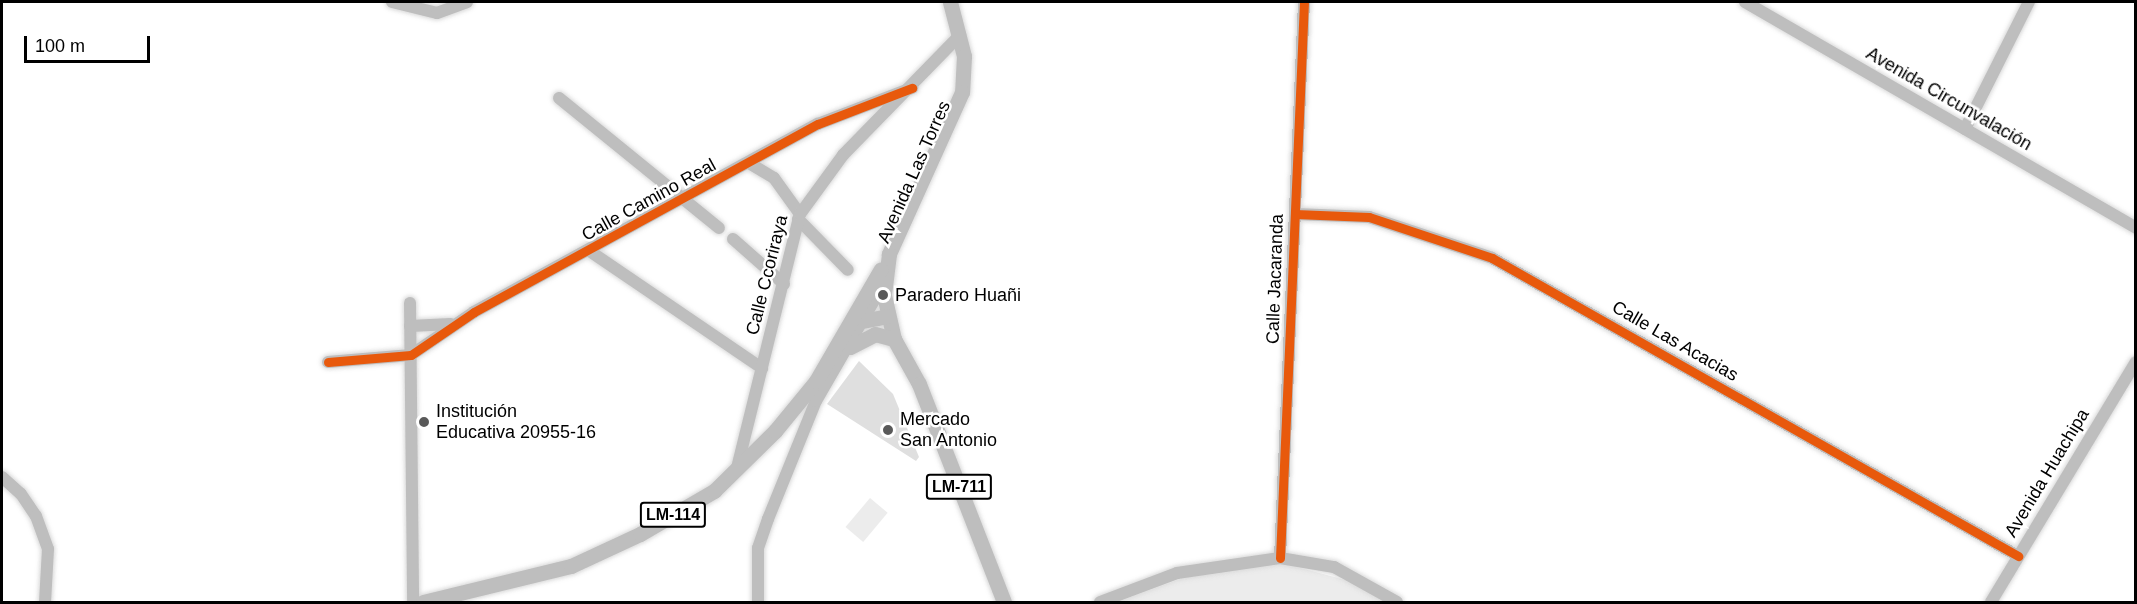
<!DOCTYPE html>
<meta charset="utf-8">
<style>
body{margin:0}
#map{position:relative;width:2137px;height:604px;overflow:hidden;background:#fff;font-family:Helvetica,sans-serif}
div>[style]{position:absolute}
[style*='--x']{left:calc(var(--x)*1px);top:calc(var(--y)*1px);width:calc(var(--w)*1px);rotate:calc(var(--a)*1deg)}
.green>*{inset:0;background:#ececec;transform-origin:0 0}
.building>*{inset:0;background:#dfdfdf}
.roads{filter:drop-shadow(0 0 2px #dbdbdb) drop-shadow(0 0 2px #dbdbdb)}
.minor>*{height:12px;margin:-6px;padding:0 6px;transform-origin:6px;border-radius:6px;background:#bebebe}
.major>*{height:15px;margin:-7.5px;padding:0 7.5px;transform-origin:7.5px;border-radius:7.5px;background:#bebebe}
.cycleway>*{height:9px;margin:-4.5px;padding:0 4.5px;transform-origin:4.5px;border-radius:4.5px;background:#e8590c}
.dots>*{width:16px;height:16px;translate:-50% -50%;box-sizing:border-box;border:3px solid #fff;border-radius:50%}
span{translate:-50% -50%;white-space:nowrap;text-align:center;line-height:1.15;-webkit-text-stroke:5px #fff;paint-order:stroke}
.shield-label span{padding:2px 4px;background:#fff;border:2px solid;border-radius:4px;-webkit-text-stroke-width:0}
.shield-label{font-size:16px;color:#000;font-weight:700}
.street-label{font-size:18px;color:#000}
.poi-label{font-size:18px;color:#000}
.left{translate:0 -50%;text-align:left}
.frame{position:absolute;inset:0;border:3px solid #000;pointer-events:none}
.scale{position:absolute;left:24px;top:36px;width:126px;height:27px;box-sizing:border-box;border:3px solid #000;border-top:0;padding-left:8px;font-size:18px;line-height:21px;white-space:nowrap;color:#000;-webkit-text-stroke:4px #fff;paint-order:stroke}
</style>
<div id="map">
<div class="green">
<div style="left:870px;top:498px;width:23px;height:38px;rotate:40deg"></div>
<div style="clip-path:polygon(1278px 562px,1353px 582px,1389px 602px,1117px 602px,1183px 578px)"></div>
</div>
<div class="building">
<div style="clip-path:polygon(859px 361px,893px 394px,919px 457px,916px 461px,827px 404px)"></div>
</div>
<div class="roads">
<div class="minor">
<div style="--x:392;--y:2;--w:46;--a:13.7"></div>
<div style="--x:437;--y:13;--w:32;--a:-20"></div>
<div style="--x:1745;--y:2;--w:452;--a:30"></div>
<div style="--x:559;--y:98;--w:206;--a:39.1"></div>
<div style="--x:1965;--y:129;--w:142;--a:-63.3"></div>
<div style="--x:749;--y:163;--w:29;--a:31"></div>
<div style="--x:774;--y:178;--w:44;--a:54.2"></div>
<div style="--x:1295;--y:214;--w:74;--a:2.3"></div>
<div style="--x:1369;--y:217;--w:130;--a:18.4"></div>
<div style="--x:1492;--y:258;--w:605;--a:29.53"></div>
<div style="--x:798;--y:219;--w:71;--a:45.6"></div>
<div style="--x:733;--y:239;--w:68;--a:41.4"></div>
<div style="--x:591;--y:252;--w:207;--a:34.2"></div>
<div style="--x:410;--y:303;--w:299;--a:89.4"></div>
<div style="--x:410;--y:326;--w:41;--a:-2.8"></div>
<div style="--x:328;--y:362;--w:83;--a:-4.8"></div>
<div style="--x:411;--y:355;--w:76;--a:-34.3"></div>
<div style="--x:474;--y:312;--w:392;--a:-28.7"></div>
<div style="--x:818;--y:124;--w:101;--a:-21"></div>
<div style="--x:737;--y:468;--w:262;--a:-76.1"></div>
<div style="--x:800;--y:214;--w:73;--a:-53.9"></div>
<div style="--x:843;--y:155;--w:168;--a:-45.7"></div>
<div style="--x:2;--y:477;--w:25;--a:42"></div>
<div style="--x:21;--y:494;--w:27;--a:56"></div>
<div style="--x:36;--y:516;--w:35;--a:70"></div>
<div style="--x:48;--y:549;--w:53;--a:93.2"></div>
<div style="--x:1280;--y:558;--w:557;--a:-87.53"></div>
<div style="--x:758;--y:602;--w:54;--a:-90"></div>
<div style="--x:758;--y:548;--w:31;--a:-71"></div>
<div style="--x:768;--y:519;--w:127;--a:-67.9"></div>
<div style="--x:816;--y:401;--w:134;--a:-60"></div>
<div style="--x:1100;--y:602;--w:82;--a:-20.6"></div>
<div style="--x:1177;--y:573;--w:104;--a:-8.3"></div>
<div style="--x:1280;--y:558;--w:55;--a:9.5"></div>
<div style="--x:1334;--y:567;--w:72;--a:29.1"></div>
<div style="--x:1991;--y:602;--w:280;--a:-58.9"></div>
</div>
<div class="major">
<div style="--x:950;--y:2;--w:56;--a:75.5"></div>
<div style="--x:964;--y:56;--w:36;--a:93"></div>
<div style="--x:962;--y:92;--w:178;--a:114.3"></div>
<div style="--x:889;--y:254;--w:41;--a:97"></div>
<div style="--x:884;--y:295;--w:45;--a:77.2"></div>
<div style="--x:894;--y:339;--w:51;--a:60.9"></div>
<div style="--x:919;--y:384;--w:234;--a:68.7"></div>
<div style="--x:852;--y:323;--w:36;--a:-11"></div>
<div style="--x:850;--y:347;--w:28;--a:-27"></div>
<div style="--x:875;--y:334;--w:20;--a:15"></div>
<div style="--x:423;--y:602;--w:152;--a:-13.7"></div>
<div style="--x:571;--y:566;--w:76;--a:-24.9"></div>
<div style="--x:640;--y:534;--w:86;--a:-30.2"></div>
<div style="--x:714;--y:491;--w:86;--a:-44.5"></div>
<div style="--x:775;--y:431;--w:65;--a:-50.6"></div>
<div style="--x:816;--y:381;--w:129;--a:-59.9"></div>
</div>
</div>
<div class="cycleway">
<div style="--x:1295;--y:214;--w:74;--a:2.3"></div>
<div style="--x:1369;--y:217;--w:130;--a:18.4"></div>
<div style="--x:1492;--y:258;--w:605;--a:29.53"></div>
<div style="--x:328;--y:362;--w:83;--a:-4.8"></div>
<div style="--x:411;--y:355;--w:76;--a:-34.3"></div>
<div style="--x:474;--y:312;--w:392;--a:-28.7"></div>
<div style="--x:818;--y:124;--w:101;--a:-21"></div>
<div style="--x:1280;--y:558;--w:557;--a:-87.53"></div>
</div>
<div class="dots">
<div style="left:883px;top:295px;background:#595959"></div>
<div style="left:424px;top:422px;background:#595959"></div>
<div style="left:888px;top:430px;background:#595959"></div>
</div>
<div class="shield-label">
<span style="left:959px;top:487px">LM-711</span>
<span style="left:673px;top:515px">LM-114</span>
</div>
<div class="street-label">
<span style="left:1949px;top:99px;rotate:30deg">Avenida Circunvalación</span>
<span style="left:914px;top:172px;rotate:-66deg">Avenida Las Torres</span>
<span style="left:649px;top:200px;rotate:-29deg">Calle Camino Real</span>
<span style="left:767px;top:275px;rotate:-76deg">Calle Ccoriraya</span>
<span style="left:1275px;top:279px;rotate:-88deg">Calle Jacaranda</span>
<span style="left:1675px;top:341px;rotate:30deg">Calle Las Acacias</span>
<span style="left:2047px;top:473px;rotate:-59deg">Avenida Huachipa</span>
</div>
<div class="poi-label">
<span class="left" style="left:895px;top:295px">Paradero Huañi</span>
<span class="left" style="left:436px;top:422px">Institución<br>Educativa 20955-16</span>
<span class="left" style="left:900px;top:430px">Mercado<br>San Antonio</span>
</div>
<div class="frame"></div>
<div class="scale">100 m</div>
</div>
